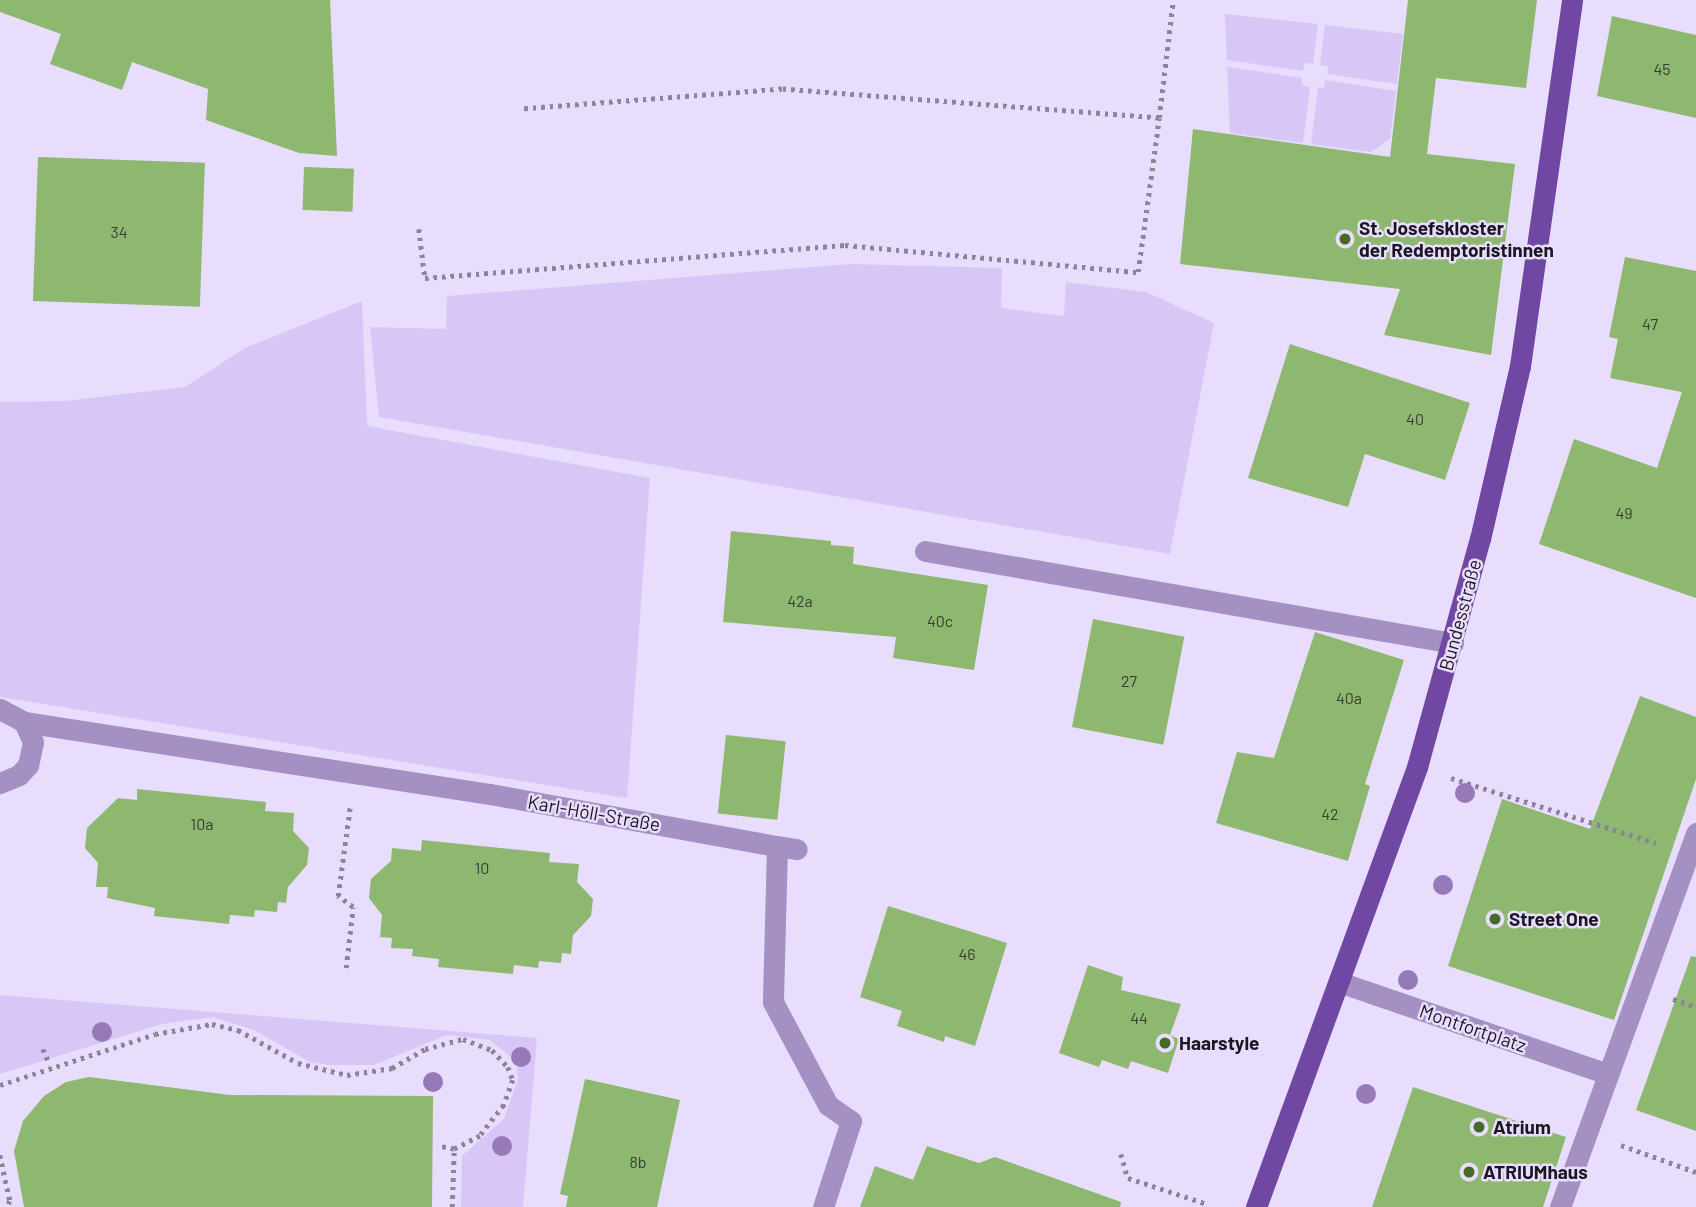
<!DOCTYPE html>
<meta charset="utf-8">
<style>
body{margin:0}
#map{position:relative;width:1696px;height:1207px;overflow:hidden;background:#e8ddfc;font-family:Barlow,sans-serif}
div>[style]{position:absolute}
[style*='--x']{left:calc(var(--x)*1px);top:calc(var(--y)*1px);width:calc(var(--w)*1px);rotate:calc(var(--a)*1deg)}
.green>*{inset:0;background:#d8c6f6}
.building>*{inset:0;background:#8eb76f;transform-origin:0 0}
.path>*{height:4.5px;margin-top:-2.25px;transform-origin:0;background:repeating-linear-gradient(90deg,#8c849a 0 3.5px,transparent 0 8.5px)}
.lane>*{height:21px;margin:-10.5px;padding:0 10.5px;transform-origin:10.5px;border-radius:10.5px;background:#a490c2}
.street>*{height:21px;margin:-10.5px;padding:0 10.5px;transform-origin:10.5px;border-radius:10.5px;background:#a490c2}
.primary>*{height:21px;margin:-10.5px;padding:0 10.5px;transform-origin:10.5px;border-radius:10.5px;background:#7047a2}
.trees>*{width:20px;height:20px;margin:-10px;border-radius:50%;background:#967ab7}
.dots>*{width:19px;height:19px;translate:-50% -50%;box-sizing:border-box;border:4px solid #e8ddfc;border-radius:50%}
span{translate:-50% -50%;white-space:nowrap;text-align:center;line-height:1.15;-webkit-text-stroke:5px #e8ddfc;paint-order:stroke}
.number-label{font-size:16px;color:#383e34}
.number-label span{-webkit-text-stroke-width:0}
.poi-label{font-size:19px;color:#1b1621;font-weight:700}
.left{translate:0 -50%;text-align:left}
.street-label{font-size:19px;color:#1b1621}
</style>
<div id="map">
<div class="green">
<div style="clip-path:polygon(1225px 14px,1318px 24px,1313px 64px,1304px 63px,1303px 71px,1227px 60px)"></div>
<div style="clip-path:polygon(1325px 25px,1403px 34px,1397px 84px,1327px 74px,1328px 66px,1320px 65px)"></div>
<div style="clip-path:polygon(1227px 67px,1302px 78px,1302px 85px,1310px 87px,1303px 143px,1230px 133px)"></div>
<div style="clip-path:polygon(1325px 80px,1396px 91px,1390px 139px,1371px 152px,1311px 144px,1318px 87px,1324px 88px)"></div>
<div style="clip-path:polygon(850px 264px,1002px 268px,1001px 308px,1064px 316px,1066px 282px,1146px 292px,1214px 323px,1170px 554px,379px 417px,370px 327px,446px 329px,447px 296px)"></div>
<div style="clip-path:polygon(362px 301px,367px 426px,650px 478px,627px 798px,0 697px,0 402px,65px 401px,185px 387px,245px 348px)"></div>
<div style="clip-path:polygon(0 995px,537px 1038px,523px 1207px,461px 1207px,462px 1156px,504px 1119px,518px 1079px,517px 1062px,490px 1040px,447px 1035px,374px 1065px,330px 1065px,310px 1062px,254px 1030px,212px 1017px,162px 1024px,0 1074px)"></div>
</div>
<div class="building">
<div style="clip-path:polygon(0 0,330px 0,337px 156px,299px 153px,206px 120px,208px 89px,132px 62px,122px 90px,50px 64px,61px 34px,0 12px)"></div>
<div style="clip-path:polygon(1408px 0,1537px 0,1526px 88px,1436px 78px,1427px 154px,1515px 164px,1491px 355px,1384px 335px,1400px 289px,1180px 264px,1193px 129px,1390px 157px)"></div>
<div style="clip-path:polygon(1612px 16px,1696px 35px,1696px 118px,1597px 96px)"></div>
<div style="left:38px;top:157px;width:167px;height:144px;rotate:2deg"></div>
<div style="left:304px;top:167px;width:50px;height:43px;rotate:2deg"></div>
<div style="clip-path:polygon(1625px 257px,1696px 271px,1696px 598px,1539px 544px,1574px 439px,1657px 468px,1682px 392px,1610px 378px,1618px 339px,1609px 337px)"></div>
<div style="clip-path:polygon(1290px 344px,1470px 403px,1445px 480px,1365px 454px,1348px 507px,1248px 478px)"></div>
<div style="clip-path:polygon(731px 531px,831px 541px,831px 545px,854px 547px,853px 564px,988px 585px,974px 670px,893px 658px,896px 637px,723px 622px)"></div>
<div style="left:1093px;top:619px;width:93px;height:110px;rotate:11deg"></div>
<div style="clip-path:polygon(1315px 632px,1404px 660px,1365px 784px,1370px 786px,1348px 861px,1216px 823px,1237px 752px,1274px 758px)"></div>
<div style="clip-path:polygon(1640px 696px,1696px 717px,1696px 779px,1614px 1020px,1448px 966px,1502px 799px,1590px 829px)"></div>
<div style="left:726px;top:735px;width:60px;height:79px;rotate:6deg"></div>
<div style="clip-path:polygon(137px 789px,266px 802px,265px 811px,294px 813px,293px 831px,309px 848px,307px 865px,288px 887px,286px 903px,278px 902px,277px 912px,255px 910px,254px 917px,230px 915px,229px 924px,154px 916px,155px 908px,107px 898px,108px 887px,96px 887px,98px 863px,85px 848px,87px 828px,118px 798px,137px 800px)"></div>
<div style="clip-path:polygon(422px 840px,550px 853px,549px 862px,579px 864px,577px 882px,593px 899px,591px 916px,573px 935px,571px 954px,562px 953px,561px 963px,539px 961px,538px 968px,514px 965px,513px 974px,438px 967px,439px 959px,412px 956px,413px 949px,391px 948px,392px 938px,380px 937px,382px 915px,369px 898px,371px 879px,391px 861px,392px 848px,421px 851px)"></div>
<div style="clip-path:polygon(888px 906px,1007px 943px,975px 1046px,945px 1036px,944px 1042px,897px 1026px,902px 1011px,860px 997px)"></div>
<div style="clip-path:polygon(1691px 956px,1696px 957px,1696px 1131px,1636px 1110px)"></div>
<div style="clip-path:polygon(1088px 965px,1123px 977px,1121px 990px,1181px 1004px,1170px 1035px,1179px 1039px,1168px 1073px,1131px 1061px,1128px 1069px,1102px 1060px,1099px 1067px,1059px 1053px)"></div>
<div style="clip-path:polygon(89px 1077px,230px 1095px,433px 1096px,432px 1207px,24px 1207px,14px 1151px,23px 1121px,44px 1096px,66px 1082px)"></div>
<div style="clip-path:polygon(585px 1079px,680px 1100px,657px 1207px,566px 1207px,568px 1196px,560px 1194px)"></div>
<div style="clip-path:polygon(1413px 1087px,1566px 1137px,1543px 1207px,1372px 1207px)"></div>
<div style="clip-path:polygon(927px 1146px,979px 1163px,995px 1157px,1121px 1202px,1120px 1207px,860px 1207px,875px 1166px,913px 1180px)"></div>
</div>
<div class="path">
<div style="--x:1159;--y:118;--w:119;--a:-83.2"></div>
<div style="--x:419;--y:229;--w:49;--a:83"></div>
<div style="--x:425;--y:278;--w:421;--a:-4.5"></div>
<div style="--x:845;--y:245;--w:294;--a:5.3"></div>
<div style="--x:1138;--y:272;--w:155;--a:-82.2"></div>
<div style="--x:1159;--y:118;--w:378;--a:-175.6"></div>
<div style="--x:782;--y:89;--w:262;--a:175.6"></div>
<div style="--x:1451;--y:778;--w:215;--a:17.6"></div>
<div style="--x:346;--y:968;--w:61;--a:-83.5"></div>
<div style="--x:353;--y:907;--w:19;--a:-144"></div>
<div style="--x:338;--y:896;--w:90;--a:-82.3"></div>
<div style="--x:1673;--y:999;--w:24;--a:19"></div>
<div style="--x:43;--y:1049;--w:17;--a:66"></div>
<div style="--x:0;--y:1085;--w:163;--a:-18.2"></div>
<div style="--x:155;--y:1034;--w:58;--a:-10"></div>
<div style="--x:212;--y:1024;--w:27;--a:13"></div>
<div style="--x:238;--y:1030;--w:68;--a:28.8"></div>
<div style="--x:298;--y:1063;--w:50;--a:13.8"></div>
<div style="--x:347;--y:1075;--w:46;--a:-8.8"></div>
<div style="--x:392;--y:1068;--w:38;--a:-30"></div>
<div style="--x:425;--y:1049;--w:39;--a:-15"></div>
<div style="--x:463;--y:1039;--w:31;--a:21"></div>
<div style="--x:492;--y:1050;--w:23;--a:47"></div>
<div style="--x:508;--y:1067;--w:14;--a:69"></div>
<div style="--x:513;--y:1080;--w:27;--a:110"></div>
<div style="--x:504;--y:1105;--w:39;--a:128"></div>
<div style="--x:480;--y:1136;--w:29;--a:153"></div>
<div style="--x:454;--y:1149;--w:17;--a:-170"></div>
<div style="--x:1621;--y:1145;--w:80;--a:19.8"></div>
<div style="--x:1121;--y:1154;--w:25;--a:74"></div>
<div style="--x:1128;--y:1178;--w:83;--a:18.2"></div>
<div style="--x:0;--y:1155;--w:47;--a:77.7"></div>
<div style="--x:10;--y:1201;--w:7;--a:117"></div>
<div style="--x:452;--y:1207;--w:58;--a:-88"></div>
</div>
<div class="lane">
<div style="--x:925;--y:551;--w:536;--a:9.88"></div>
<div style="--x:777;--y:846;--w:20;--a:9"></div>
</div>
<div class="street">
<div style="--x:0;--y:709;--w:27;--a:28"></div>
<div style="--x:24;--y:722;--w:22;--a:66"></div>
<div style="--x:33;--y:742;--w:24;--a:102"></div>
<div style="--x:28;--y:765;--w:13;--a:132"></div>
<div style="--x:19;--y:775;--w:21;--a:157"></div>
<div style="--x:24;--y:722;--w:472;--a:8.8"></div>
<div style="--x:490;--y:794;--w:292;--a:10.3"></div>
<div style="--x:777;--y:846;--w:156;--a:91.5"></div>
<div style="--x:773;--y:1002;--w:117;--a:61.9"></div>
<div style="--x:828;--y:1105;--w:28;--a:35"></div>
<div style="--x:851;--y:1121;--w:90;--a:108"></div>
<div style="--x:1339;--y:982;--w:283;--a:18.9"></div>
<div style="--x:1560;--y:1207;--w:398;--a:-70"></div>
</div>
<div class="primary">
<div style="--x:1256;--y:1207;--w:469;--a:-69.9"></div>
<div style="--x:1417;--y:767;--w:237;--a:-74.6"></div>
<div style="--x:1480;--y:539;--w:178;--a:-77"></div>
<div style="--x:1520;--y:366;--w:370;--a:-81.9"></div>
</div>
<div class="trees">
<div style="left:1465px;top:793px"></div>
<div style="left:1443px;top:885px"></div>
<div style="left:1408px;top:980px"></div>
<div style="left:102px;top:1032px"></div>
<div style="left:521px;top:1057px"></div>
<div style="left:433px;top:1082px"></div>
<div style="left:1366px;top:1094px"></div>
<div style="left:502px;top:1146px"></div>
</div>
<div class="dots">
<div style="left:1345px;top:239px;background:#456b24"></div>
<div style="left:1495px;top:919px;background:#456b24"></div>
<div style="left:1165px;top:1043px;background:#456b24"></div>
<div style="left:1479px;top:1127px;background:#456b24"></div>
<div style="left:1469px;top:1172px;background:#456b24"></div>
</div>
<div class="number-label">
<span style="left:1662px;top:69px">45</span>
<span style="left:119px;top:232px">34</span>
<span style="left:1650px;top:324px">47</span>
<span style="left:1415px;top:419px">40</span>
<span style="left:1624px;top:513px">49</span>
<span style="left:800px;top:601px">42a</span>
<span style="left:940px;top:621px">40c</span>
<span style="left:1129px;top:681px">27</span>
<span style="left:1349px;top:698px">40a</span>
<span style="left:1330px;top:814px">42</span>
<span style="left:202px;top:824px">10a</span>
<span style="left:482px;top:868px">10</span>
<span style="left:967px;top:954px">46</span>
<span style="left:1139px;top:1018px">44</span>
<span style="left:638px;top:1162px">8b</span>
</div>
<div class="poi-label">
<span class="left" style="left:1359px;top:239px">St. Josefskloster<br>der Redemptoristinnen</span>
<span class="left" style="left:1509px;top:919px">Street One</span>
<span class="left" style="left:1179px;top:1043px">Haarstyle</span>
<span class="left" style="left:1493px;top:1127px">Atrium</span>
<span class="left" style="left:1483px;top:1172px">ATRIUMhaus</span>
</div>
<div class="street-label">
<span style="left:1460px;top:615px;rotate:-75deg">Bundesstraße</span>
<span style="left:594px;top:813px;rotate:10deg">Karl-Höll-Straße</span>
<span style="left:1473px;top:1028px;rotate:19deg">Montfortplatz</span>
</div>
</div>
